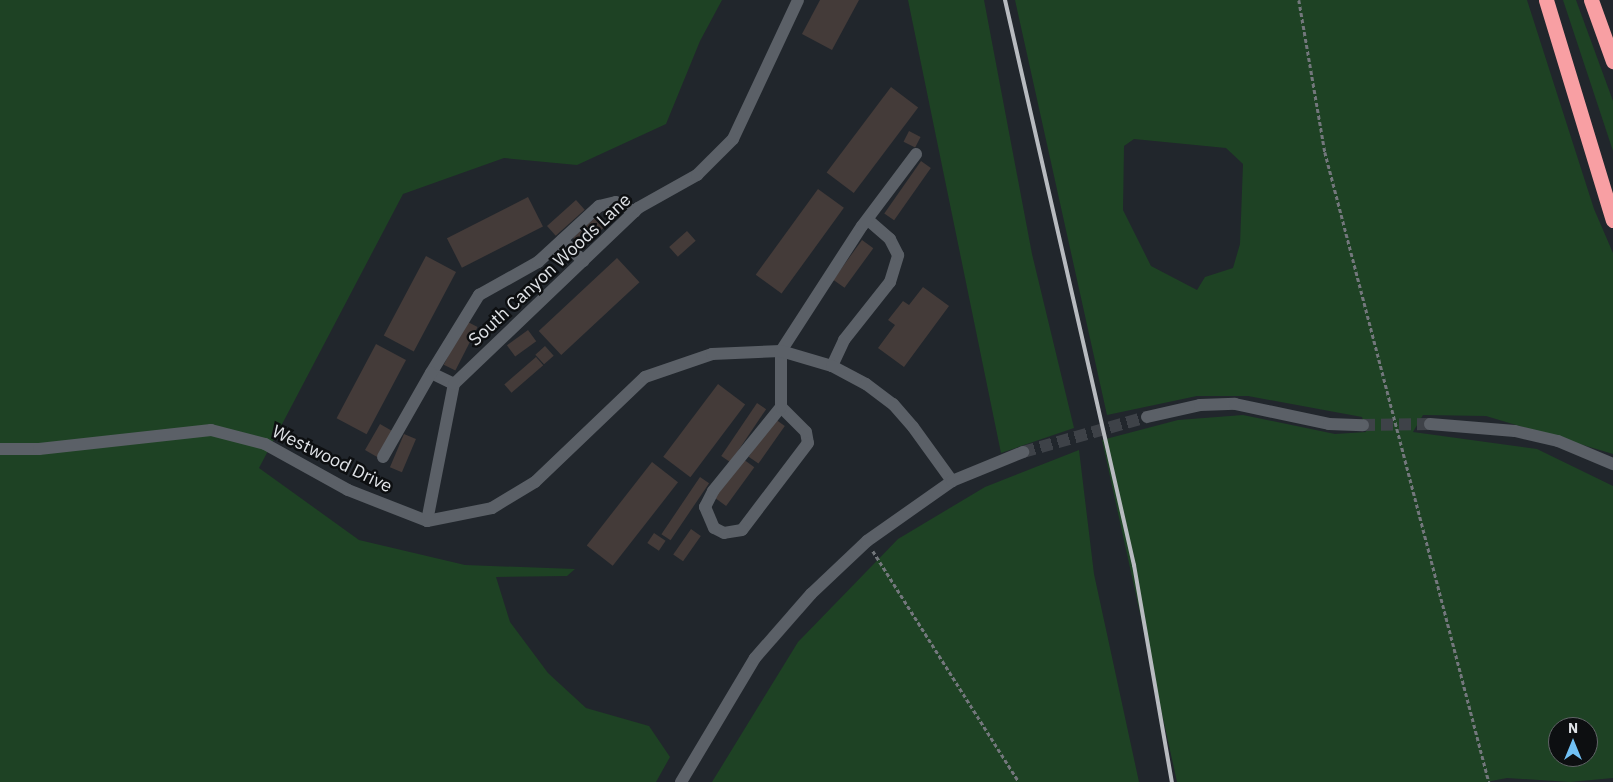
<!DOCTYPE html>
<style>
body{margin:0}
#map{position:relative;width:1613px;height:782px;overflow:hidden;background:#21262c;font-family:"IBM Plex Sans",sans-serif}
div>[style]{position:absolute}
[style*='--x']{left:calc(var(--x)*1px);top:calc(var(--y)*1px);width:calc(var(--w)*1px);rotate:calc(var(--a)*1deg)}
.green>*{inset:0;background:#1e4224}
.building>*{inset:0;background:#443b39;transform-origin:0 0}
.minor-tunnel>*{height:12px;margin-top:-6px;transform-origin:0;background:repeating-linear-gradient(90deg,#3e4248 0 12px,transparent 0 18px)}
.path>*{height:2.5px;margin-top:-1.25px;transform-origin:0;background:repeating-linear-gradient(90deg,#73777c 0 4px,transparent 0 6.5px)}
.minor>*{height:12px;margin:-6px;padding:0 6px;transform-origin:6px;border-radius:6px;background:#5b6067}
.highway>*{height:15px;margin:-7.5px;padding:0 7.5px;transform-origin:7.5px;border-radius:7.5px;background:#f89fa3}
.rail>*{height:4px;margin:-2px;padding:0 2px;transform-origin:2px;border-radius:2px;background:#b8bbc0}
span{translate:-50% -50%;white-space:nowrap;text-align:center;line-height:1.15;-webkit-text-stroke:5px #0d0f11;paint-order:stroke}
.street-label{font-size:18px;color:#e0e3e7}
.north{position:absolute;left:1548px;top:717px;width:50px;height:50px;box-sizing:border-box;background:#0d0f11;border:1px solid #616467;border-radius:50%;rotate:0deg;font-size:14px;font-weight:700;line-height:20px;text-align:center;color:#e0e3e7}
.north::after{content:'';display:block;margin:auto;width:18px;height:22px;background:#71c1f5;clip-path:polygon(50% 0,100% 100%,50% 72%,0 100%)}
</style>
<div id="map">
<div class="green">
<div style="clip-path:polygon(0 0,722px 0,700px 41px,666px 124px,577px 165px,504px 158px,403px 194px,259px 468px,359px 540px,465px 565px,575px 569px,567px 576px,496px 577px,510px 622px,548px 673px,586px 708px,649px 726px,670px 757px,656px 782px,0 782px)"></div>
<div style="clip-path:polygon(908px 0,984px 0,1032px 254px,1074px 428px,1001px 453px)"></div>
<div style="clip-path:polygon(evenodd,1015px 0,1527px 0,1594px 209px,1613px 253px,1613px 454px,1486px 416px,1423px 415px,1413px 432px,1537px 449px,1613px 486px,1613px 778px,1570px 782px,1507px 778px,1486px 782px,1177px 782px,1102px 440px,1178px 420px,1243px 415px,1335px 434px,1366px 432px,1362px 417px,1248px 396px,1197px 396px,1107px 415px,1015px 0,1134px 139px,1226px 148px,1243px 164px,1240px 244px,1233px 268px,1205px 277px,1197px 290px,1151px 266px,1123px 210px,1124px 146px,1134px 139px,1015px 0,1558px 727px,1588px 727px,1588px 757px,1558px 757px,1558px 727px)"></div>
<div style="clip-path:polygon(1563px 0,1576px 0,1613px 101px,1613px 151px)"></div>
<div style="clip-path:polygon(1079px 450px,1094px 574px,1139px 782px,712px 782px,798px 642px,898px 539px,985px 487px)"></div>
</div>
<div class="building">
<div style="clip-path:polygon(820px 0,859px 0,832px 50px,802px 34px)"></div>
<div style="left:891px;top:87px;width:34px;height:107px;rotate:37deg"></div>
<div style="left:909px;top:131px;width:13px;height:12px;rotate:27deg"></div>
<div style="left:921px;top:161px;width:12px;height:64px;rotate:35deg"></div>
<div style="left:818px;top:189px;width:32px;height:106px;rotate:36deg"></div>
<div style="left:528px;top:197px;width:33px;height:91px;rotate:63deg"></div>
<div style="left:576px;top:200px;width:13px;height:39px;rotate:48deg"></div>
<div style="left:596px;top:217px;width:13px;height:31px;rotate:48deg"></div>
<div style="left:687px;top:231px;width:13px;height:24px;rotate:48deg"></div>
<div style="left:862px;top:240px;width:14px;height:49px;rotate:36deg"></div>
<div style="left:426px;top:256px;width:34px;height:90px;rotate:28deg"></div>
<div style="left:617px;top:258px;width:33px;height:107px;rotate:47deg"></div>
<div style="clip-path:polygon(923px 287px,949px 306px,904px 367px,878px 348px,895px 325px,888px 320px,903px 301px,909px 305px)"></div>
<div style="left:466px;top:321px;width:13px;height:49px;rotate:27deg"></div>
<div style="left:528px;top:330px;width:14px;height:26px;rotate:54deg"></div>
<div style="left:376px;top:344px;width:34px;height:84px;rotate:28deg"></div>
<div style="left:545px;top:346px;width:13px;height:13px;rotate:48deg"></div>
<div style="left:536px;top:357px;width:11px;height:42px;rotate:49deg"></div>
<div style="left:718px;top:384px;width:34px;height:91px;rotate:37deg"></div>
<div style="left:757px;top:403px;width:11px;height:64px;rotate:34deg"></div>
<div style="left:775px;top:419px;width:12px;height:46px;rotate:35deg"></div>
<div style="left:380px;top:424px;width:14px;height:30px;rotate:30deg"></div>
<div style="left:404px;top:434px;width:13px;height:36px;rotate:23deg"></div>
<div style="left:743px;top:459px;width:14px;height:48px;rotate:36deg"></div>
<div style="left:652px;top:462px;width:33px;height:106px;rotate:38deg"></div>
<div style="left:700px;top:477px;width:11px;height:69px;rotate:34deg"></div>
<div style="left:691px;top:529px;width:12px;height:31px;rotate:35deg"></div>
<div style="left:654px;top:533px;width:14px;height:12px;rotate:34deg"></div>
</div>
<div class="minor-tunnel">
<div style="--x:1363;--y:425;--w:67;--a:-0.9"></div>
<div style="--x:1023;--y:452;--w:129;--a:-15.8"></div>
</div>
<div class="path">
<div style="--x:1299;--y:0;--w:154;--a:80.3"></div>
<div style="--x:1325;--y:152;--w:651;--a:75.41"></div>
<div style="--x:873;--y:551;--w:273;--a:57.7"></div>
</div>
<div class="minor">
<div style="--x:562;--y:240;--w:30;--a:45"></div>
<div style="--x:832;--y:366;--w:29;--a:-65"></div>
<div style="--x:844;--y:340;--w:74;--a:-51.6"></div>
<div style="--x:890;--y:282;--w:28;--a:-73"></div>
<div style="--x:898;--y:255;--w:18;--a:-117"></div>
<div style="--x:890;--y:239;--w:29;--a:-139"></div>
<div style="--x:454;--y:384;--w:25;--a:-154"></div>
<div style="--x:431;--y:373;--w:92;--a:-58.4"></div>
<div style="--x:479;--y:295;--w:68;--a:-29.2"></div>
<div style="--x:538;--y:262;--w:83;--a:-42.6"></div>
<div style="--x:599;--y:206;--w:17;--a:-13"></div>
<div style="--x:616;--y:202;--w:21;--a:28"></div>
<div style="--x:781;--y:407;--w:35;--a:45"></div>
<div style="--x:806;--y:432;--w:11;--a:80"></div>
<div style="--x:808;--y:443;--w:109;--a:127.2"></div>
<div style="--x:742;--y:530;--w:18;--a:171"></div>
<div style="--x:724;--y:533;--w:11;--a:-153"></div>
<div style="--x:714;--y:528;--w:23;--a:-113"></div>
<div style="--x:705;--y:507;--w:18;--a:-63"></div>
<div style="--x:713;--y:491;--w:108;--a:-51"></div>
<div style="--x:781;--y:407;--w:56;--a:-90"></div>
<div style="--x:781;--y:351;--w:149;--a:-57.1"></div>
<div style="--x:862;--y:226;--w:90;--a:-53.1"></div>
<div style="--x:1147;--y:417;--w:54;--a:-12.8"></div>
<div style="--x:1200;--y:405;--w:35;--a:-2"></div>
<div style="--x:1235;--y:404;--w:96;--a:12"></div>
<div style="--x:1329;--y:424;--w:34;--a:2"></div>
<div style="--x:1430;--y:424;--w:85;--a:4.7"></div>
<div style="--x:1515;--y:431;--w:44;--a:13.1"></div>
<div style="--x:1558;--y:441;--w:60;--a:22.7"></div>
<div style="--x:0;--y:449;--w:39;--a:0"></div>
<div style="--x:39;--y:449;--w:173;--a:-6.3"></div>
<div style="--x:211;--y:430;--w:56;--a:14.5"></div>
<div style="--x:265;--y:444;--w:95;--a:29"></div>
<div style="--x:348;--y:490;--w:85;--a:21.4"></div>
<div style="--x:427;--y:521;--w:66;--a:-11.3"></div>
<div style="--x:492;--y:508;--w:50;--a:-31.2"></div>
<div style="--x:535;--y:482;--w:152;--a:-43.7"></div>
<div style="--x:645;--y:377;--w:71;--a:-18.9"></div>
<div style="--x:712;--y:354;--w:69;--a:-2.5"></div>
<div style="--x:781;--y:351;--w:53;--a:16.4"></div>
<div style="--x:832;--y:366;--w:38;--a:28"></div>
<div style="--x:866;--y:384;--w:34;--a:37"></div>
<div style="--x:893;--y:404;--w:30;--a:49"></div>
<div style="--x:913;--y:427;--w:67;--a:54.2"></div>
<div style="--x:383;--y:457;--w:97;--a:-60.3"></div>
<div style="--x:427;--y:521;--w:140;--a:-78.9"></div>
<div style="--x:454;--y:384;--w:255;--a:-43.7"></div>
<div style="--x:638;--y:208;--w:68;--a:-29.2"></div>
<div style="--x:697;--y:175;--w:51;--a:-45"></div>
<div style="--x:733;--y:139;--w:153;--a:-64.9"></div>
<div style="--x:681;--y:782;--w:144;--a:-59.2"></div>
<div style="--x:755;--y:658;--w:85;--a:-48.8"></div>
<div style="--x:811;--y:594;--w:77;--a:-43.4"></div>
<div style="--x:867;--y:541;--w:104;--a:-35.2"></div>
<div style="--x:952;--y:481;--w:77;--a:-22.2"></div>
</div>
<div class="highway">
<div style="--x:1546;--y:0;--w:230;--a:73.1"></div>
<div style="--x:1591;--y:0;--w:65;--a:70.2"></div>
</div>
<div class="rail">
<div style="--x:1005;--y:0;--w:580;--a:77.14"></div>
<div style="--x:1134;--y:565;--w:220;--a:80.1"></div>
</div>
<div class="street-label">
<span style="left:550px;top:270px;rotate:-43deg">South Canyon Woods Lane</span>
<span style="left:332px;top:459px;rotate:26deg">Westwood Drive</span>
</div>
<div class="north">N</div>
</div>
